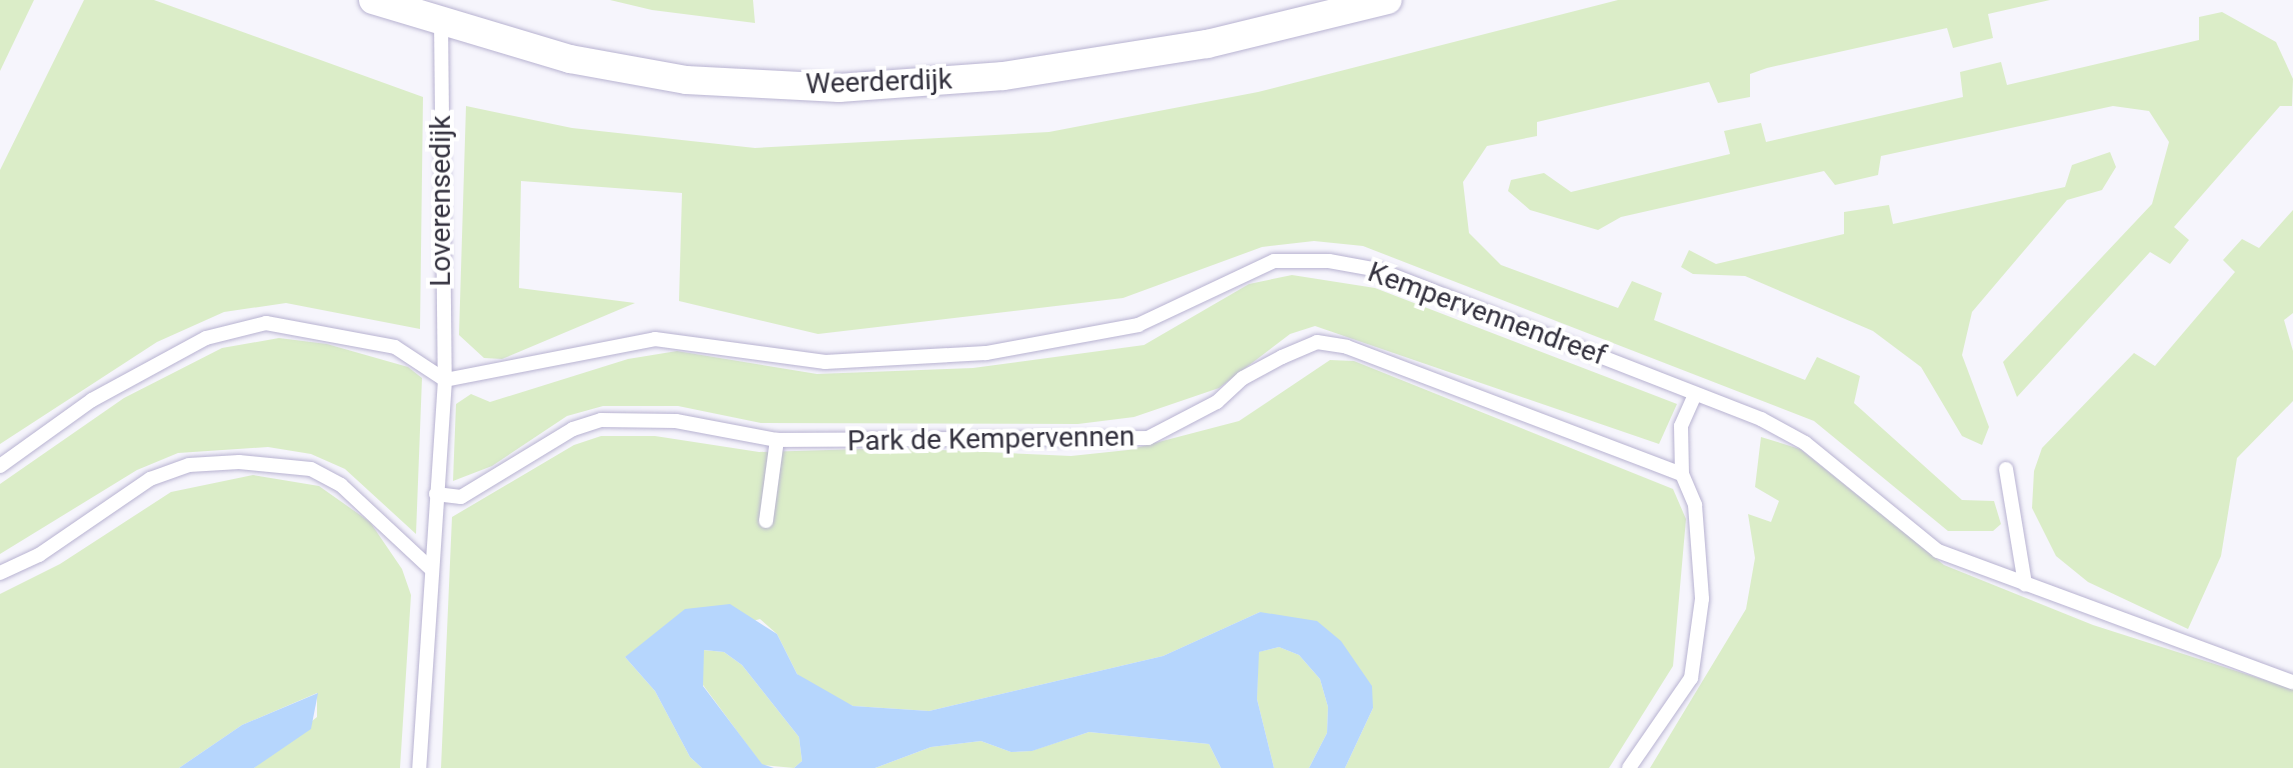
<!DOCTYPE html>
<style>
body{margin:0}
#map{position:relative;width:2293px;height:768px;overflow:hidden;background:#f6f5fc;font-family:Roboto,sans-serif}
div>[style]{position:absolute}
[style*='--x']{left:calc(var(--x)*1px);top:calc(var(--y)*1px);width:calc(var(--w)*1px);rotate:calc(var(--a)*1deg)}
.green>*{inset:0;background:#dbedc8}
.water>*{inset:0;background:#b6d6fd}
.roads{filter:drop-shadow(0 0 2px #b8b3d1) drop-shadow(0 0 2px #b8b3d1)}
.service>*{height:14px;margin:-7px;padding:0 7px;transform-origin:7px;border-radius:7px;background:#fff}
.minor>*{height:28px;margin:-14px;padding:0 14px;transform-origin:14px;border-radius:14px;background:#fff}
span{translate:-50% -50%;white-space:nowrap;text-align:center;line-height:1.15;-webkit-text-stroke:8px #fff;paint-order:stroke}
.street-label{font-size:28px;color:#32303d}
</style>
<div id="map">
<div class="green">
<div style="clip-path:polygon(0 0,34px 0,0 71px)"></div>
<div style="clip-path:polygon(84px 0,154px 0,423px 97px,420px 329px,286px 303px,224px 312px,157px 342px,0 444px,0 170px)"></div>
<div style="clip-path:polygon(610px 0,753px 0,755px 23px,652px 10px)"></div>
<div style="clip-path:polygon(1618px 0,2050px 0,1988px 14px,1993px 38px,1953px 48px,1947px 28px,1767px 68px,1750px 74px,1750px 97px,1718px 103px,1709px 82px,1537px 122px,1537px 136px,1487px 146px,1463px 182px,1469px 233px,1501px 265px,1618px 308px,1632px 281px,1662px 293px,1654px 320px,1805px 380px,1817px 357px,1860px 376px,1854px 403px,1962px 500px,1994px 501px,2001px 524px,1993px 531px,1948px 531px,1814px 421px,1363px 246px,1314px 241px,1262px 247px,1123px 298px,818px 334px,679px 301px,682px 193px,521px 181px,519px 288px,635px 303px,502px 359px,484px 358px,459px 335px,466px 106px,572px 128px,755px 148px,1049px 132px,1258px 92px)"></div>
<div style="clip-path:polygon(2222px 12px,2276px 42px,2293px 79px,2292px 106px,2280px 106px,2174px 227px,2189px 240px,2170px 264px,2150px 252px,2017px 397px,2003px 362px,2152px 204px,2169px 142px,2149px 111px,2113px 106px,1881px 156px,1878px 175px,1835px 185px,1824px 171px,1621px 217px,1598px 230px,1530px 210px,1508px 191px,1511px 180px,1544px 173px,1571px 192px,1730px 154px,1724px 131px,1761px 123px,1766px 142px,1963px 97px,1960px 72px,2001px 62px,2007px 85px,2199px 40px,2199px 17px)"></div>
<div style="clip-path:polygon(2110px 152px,2116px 167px,2102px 190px,2067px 200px,1972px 312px,1962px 355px,1989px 427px,1982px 445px,1962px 436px,1921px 367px,1873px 331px,1745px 276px,1693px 274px,1681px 267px,1689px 250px,1716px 264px,1844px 234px,1844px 212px,1889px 205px,1893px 224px,2065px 187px,2072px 165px)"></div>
<div style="clip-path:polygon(2293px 210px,2293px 313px,2284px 320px,2293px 351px,2293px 401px,2237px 458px,2221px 556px,2188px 629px,2088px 582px,2056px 556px,2032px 508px,2034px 471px,2042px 448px,2134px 353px,2155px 366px,2235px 272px,2223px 260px,2242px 239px,2259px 248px)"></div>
<div style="clip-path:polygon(1292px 275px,1375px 288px,1677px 404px,1659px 444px,1315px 326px,1290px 334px,1219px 388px,1134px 417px,1078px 424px,761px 423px,678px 406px,603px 406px,567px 416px,492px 466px,453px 481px,456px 404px,471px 394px,490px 402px,628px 359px,677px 351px,817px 374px,973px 368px,1144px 345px,1249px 284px)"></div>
<div style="clip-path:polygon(279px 338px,327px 344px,408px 367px,422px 378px,416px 534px,345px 469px,311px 454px,268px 447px,178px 453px,137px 470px,0 554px,0 484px,124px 398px,222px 348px)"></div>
<div style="clip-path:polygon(1330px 360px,1354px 361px,1673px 489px,1686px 519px,1673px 666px,1609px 768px,1345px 768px,1373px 708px,1260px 612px,1163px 656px,929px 711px,853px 706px,821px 692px,797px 674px,777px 634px,760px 619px,625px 657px,655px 691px,690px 757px,702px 768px,441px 768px,452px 517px,574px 445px,601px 436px,655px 436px,759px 452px,896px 448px,1071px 456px,1128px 450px,1239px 421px)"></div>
<div style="clip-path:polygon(1761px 437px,1800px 449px,1944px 565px,2093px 625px,2293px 689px,2293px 768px,1650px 768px,1746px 609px,1755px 558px,1748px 514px,1771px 522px,1779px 501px,1755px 487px)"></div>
<div style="clip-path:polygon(253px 475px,319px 486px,370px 522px,402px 569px,411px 595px,400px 768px,254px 768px,317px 717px,317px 693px,242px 725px,179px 768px,0 768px,0 594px,60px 564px,171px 492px)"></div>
<div style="clip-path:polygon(1279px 647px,1299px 655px,1320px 679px,1328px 707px,1327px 733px,1309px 768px,1274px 768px,1257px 699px,1258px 652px)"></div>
<div style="clip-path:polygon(703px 650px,724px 652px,742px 665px,799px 737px,802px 761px,794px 768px,762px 765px,703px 685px)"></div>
<div style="clip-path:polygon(1089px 732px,1209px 744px,1221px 768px,875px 768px,931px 747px,981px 741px,1011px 752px,1031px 751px)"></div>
</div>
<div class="water">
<div style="clip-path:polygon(730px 604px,777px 634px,797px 674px,853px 706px,929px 711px,1163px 656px,1260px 612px,1317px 621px,1341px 641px,1372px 686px,1373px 708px,1345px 768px,1309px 768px,1327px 733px,1328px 707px,1320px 679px,1299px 655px,1279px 647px,1259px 652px,1257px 699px,1274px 768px,1221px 768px,1209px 744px,1089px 732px,1032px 751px,1011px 752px,981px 741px,931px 747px,875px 768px,794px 768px,802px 761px,799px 737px,742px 665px,724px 652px,704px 650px,703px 686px,762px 764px,774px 768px,702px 768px,690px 757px,655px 691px,625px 657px,685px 609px)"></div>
<div style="clip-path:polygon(318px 693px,311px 729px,254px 768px,179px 768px,242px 725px)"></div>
</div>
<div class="roads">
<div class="service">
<div style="--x:441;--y:21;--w:359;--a:89.4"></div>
<div style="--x:445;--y:380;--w:214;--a:-11"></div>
<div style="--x:655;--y:339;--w:172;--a:7.7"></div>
<div style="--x:825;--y:362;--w:161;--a:-3.2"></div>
<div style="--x:986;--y:353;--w:155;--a:-10.4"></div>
<div style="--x:1138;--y:325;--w:150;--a:-25.2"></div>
<div style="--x:1274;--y:261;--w:55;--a:0"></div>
<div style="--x:1329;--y:261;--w:51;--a:10.2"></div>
<div style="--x:1379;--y:270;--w:410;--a:21.3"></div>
<div style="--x:1761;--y:419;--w:50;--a:28.6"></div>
<div style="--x:1805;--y:443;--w:171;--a:39.1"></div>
<div style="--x:1938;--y:551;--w:378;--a:20.3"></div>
<div style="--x:0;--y:466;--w:113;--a:-35.7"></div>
<div style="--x:92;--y:400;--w:130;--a:-28.5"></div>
<div style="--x:206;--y:338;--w:62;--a:-14"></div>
<div style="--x:266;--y:323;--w:131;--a:10.5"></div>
<div style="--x:395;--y:347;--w:60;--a:33.4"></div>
<div style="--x:445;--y:380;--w:389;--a:93.8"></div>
<div style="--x:2006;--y:469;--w:117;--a:80.6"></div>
<div style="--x:1682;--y:474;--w:48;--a:-91.2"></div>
<div style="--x:1681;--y:426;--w:35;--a:-66"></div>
<div style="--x:436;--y:494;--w:25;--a:7"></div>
<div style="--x:461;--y:497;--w:131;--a:-31.3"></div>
<div style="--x:573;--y:429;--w:29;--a:-18"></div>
<div style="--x:601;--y:420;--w:75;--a:0.8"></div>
<div style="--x:676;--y:421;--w:103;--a:10.7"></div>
<div style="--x:777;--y:440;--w:371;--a:-0.3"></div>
<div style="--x:1148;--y:438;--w:78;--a:-27.6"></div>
<div style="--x:1217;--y:402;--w:35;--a:-43"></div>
<div style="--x:1243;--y:378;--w:44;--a:-28.3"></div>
<div style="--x:1282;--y:357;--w:38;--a:-23"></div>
<div style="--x:1317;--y:342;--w:30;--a:9"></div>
<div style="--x:1347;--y:347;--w:358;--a:20.8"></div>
<div style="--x:1682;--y:474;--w:34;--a:67"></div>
<div style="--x:1695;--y:505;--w:94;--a:85.7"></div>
<div style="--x:1702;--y:599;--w:80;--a:97.9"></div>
<div style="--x:1691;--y:678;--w:109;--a:124.6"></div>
<div style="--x:766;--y:521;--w:82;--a:-82.3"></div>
<div style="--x:0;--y:573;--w:43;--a:-24.8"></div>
<div style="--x:39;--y:555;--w:135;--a:-34.4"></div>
<div style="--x:150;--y:479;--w:41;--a:-19.7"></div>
<div style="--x:189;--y:465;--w:50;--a:-3.4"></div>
<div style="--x:239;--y:462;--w:72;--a:5.6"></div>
<div style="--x:311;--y:469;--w:34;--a:28"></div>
<div style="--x:341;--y:485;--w:123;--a:43"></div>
</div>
<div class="minor">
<div style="--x:373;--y:0;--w:206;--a:16.7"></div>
<div style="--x:570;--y:59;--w:118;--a:10.3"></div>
<div style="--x:686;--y:80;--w:153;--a:3"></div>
<div style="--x:839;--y:88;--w:165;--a:-4.2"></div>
<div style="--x:1004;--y:76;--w:206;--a:-9"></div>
<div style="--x:1207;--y:44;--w:186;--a:-13.7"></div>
</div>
</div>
<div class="street-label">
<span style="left:879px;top:82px;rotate:-2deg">Weerderdijk</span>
<span style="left:441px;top:201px;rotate:-90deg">Loverensedijk</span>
<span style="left:1487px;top:314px;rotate:20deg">Kempervennendreef</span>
<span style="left:991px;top:439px;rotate:-1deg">Park de Kempervennen</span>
</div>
</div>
